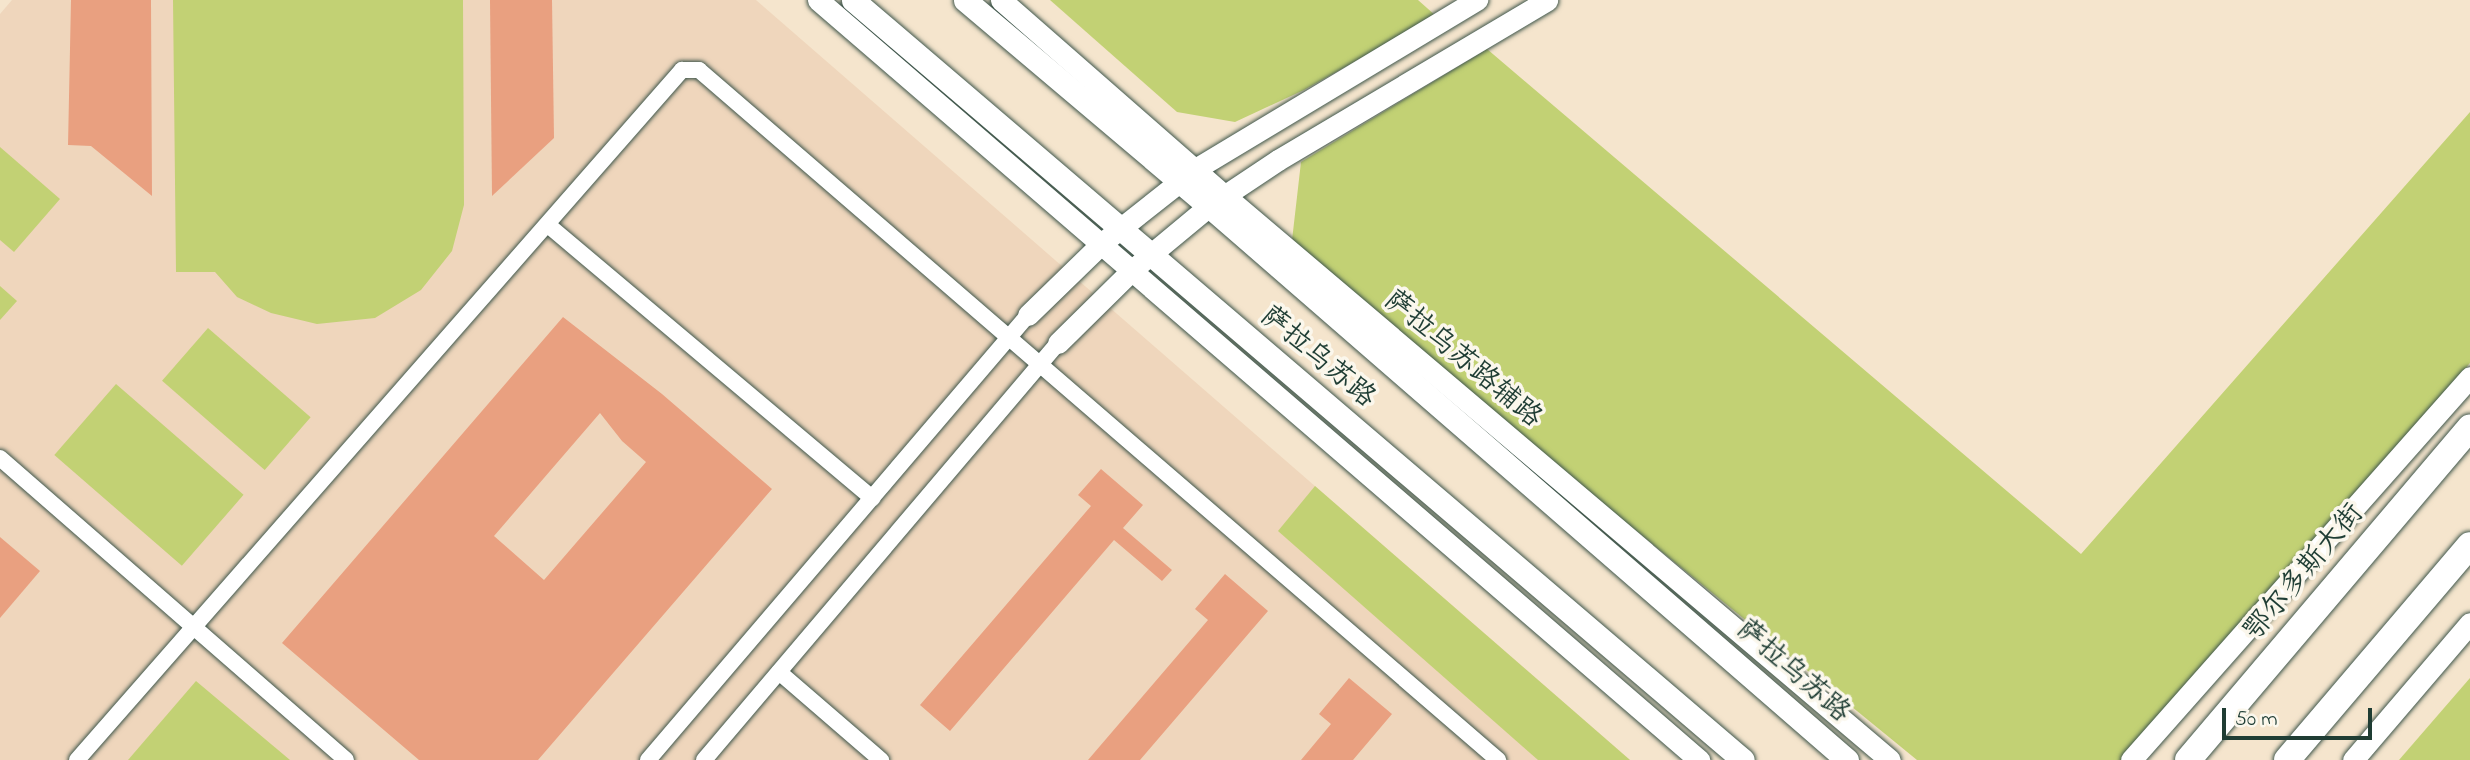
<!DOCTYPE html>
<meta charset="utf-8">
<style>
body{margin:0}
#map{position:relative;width:2470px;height:760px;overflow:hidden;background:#f5e5cd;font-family:"Indie Flower","LXGW WenKai TC",sans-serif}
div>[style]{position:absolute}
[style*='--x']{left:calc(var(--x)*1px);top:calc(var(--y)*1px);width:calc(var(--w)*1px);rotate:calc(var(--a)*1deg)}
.built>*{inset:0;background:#efd6bc}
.green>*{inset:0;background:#c2d174;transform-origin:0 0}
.building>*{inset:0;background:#e9a080}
.roads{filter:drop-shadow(0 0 2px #3f564b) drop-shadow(0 0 2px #3f564b)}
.minor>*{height:16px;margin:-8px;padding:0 8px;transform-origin:8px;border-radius:8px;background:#fff}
.tertiary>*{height:21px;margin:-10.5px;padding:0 10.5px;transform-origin:10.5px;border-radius:10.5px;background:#fff}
.secondary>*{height:23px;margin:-11.5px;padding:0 11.5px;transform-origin:11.5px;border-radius:11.5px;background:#fff}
.primary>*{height:26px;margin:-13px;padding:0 13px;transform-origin:13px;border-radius:13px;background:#fff}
span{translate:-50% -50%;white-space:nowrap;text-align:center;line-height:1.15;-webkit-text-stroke:7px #fbf7ec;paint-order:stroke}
.street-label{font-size:28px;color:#1f3d34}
.scale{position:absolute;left:2222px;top:708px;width:150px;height:32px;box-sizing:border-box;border:4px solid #1f3d34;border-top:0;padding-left:9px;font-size:21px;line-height:24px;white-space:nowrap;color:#1f3d34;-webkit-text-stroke:5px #fbf7ec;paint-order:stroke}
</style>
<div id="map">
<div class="built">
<div style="clip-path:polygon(12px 0,756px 0,1630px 760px,0 760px,0 14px)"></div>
</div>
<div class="green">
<div style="clip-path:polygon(173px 0,463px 0,464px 205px,452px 251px,421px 290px,375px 318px,317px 324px,271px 313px,237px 297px,215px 272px,176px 272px)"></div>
<div style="clip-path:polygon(1050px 0,1418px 0,1436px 16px,1304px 90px,1235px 122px,1177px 112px)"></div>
<div style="clip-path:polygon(1487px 49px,2081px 554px,2470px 112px,2470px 363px,2125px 760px,1917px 760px,1291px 249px,1301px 162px)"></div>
<div style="clip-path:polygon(0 147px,60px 199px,14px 252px,0 240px)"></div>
<div style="clip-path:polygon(0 286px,17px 301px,0 320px)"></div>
<div style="left:208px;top:328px;width:136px;height:70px;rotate:41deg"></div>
<div style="left:116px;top:384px;width:169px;height:94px;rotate:41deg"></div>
<div style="clip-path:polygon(1315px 486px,1630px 760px,1538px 760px,1278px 531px)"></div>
<div style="clip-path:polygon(2470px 678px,2470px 760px,2399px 760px)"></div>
<div style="clip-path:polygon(196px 681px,290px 760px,128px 760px)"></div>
</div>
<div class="building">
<div style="clip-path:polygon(71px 0,151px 0,152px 196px,91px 146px,68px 145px)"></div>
<div style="clip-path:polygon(490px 0,552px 0,554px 138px,492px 196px)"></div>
<div style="clip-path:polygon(evenodd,563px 317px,662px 394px,772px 489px,538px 760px,419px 760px,282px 643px,563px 317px,600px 413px,622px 441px,646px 462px,544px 580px,494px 536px,600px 413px)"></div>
<div style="clip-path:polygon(1101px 469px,1143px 505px,1123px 528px,1172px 570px,1162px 581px,1114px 540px,950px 731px,920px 705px,1091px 506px,1078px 495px)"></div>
<div style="clip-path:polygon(0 537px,40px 571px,0 618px)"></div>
<div style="clip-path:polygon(1225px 574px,1268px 611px,1140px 760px,1088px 760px,1208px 620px,1195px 609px)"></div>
<div style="clip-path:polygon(1349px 678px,1392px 714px,1353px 760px,1301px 760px,1331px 724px,1319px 714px)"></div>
</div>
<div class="roads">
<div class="minor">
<div style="--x:548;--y:225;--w:424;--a:40.1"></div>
<div style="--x:0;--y:458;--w:459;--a:41.1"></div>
<div style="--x:779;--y:672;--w:135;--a:40.8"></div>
<div style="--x:77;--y:760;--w:918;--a:-48.76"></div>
<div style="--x:682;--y:70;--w:17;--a:0"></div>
<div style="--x:699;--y:70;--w:1056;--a:40.81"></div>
<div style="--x:648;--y:760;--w:585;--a:-49.5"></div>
<div style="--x:704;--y:760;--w:547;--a:-49.67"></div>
</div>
<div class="tertiary">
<div style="--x:818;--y:0;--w:1164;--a:40.78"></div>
<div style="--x:1001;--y:0;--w:296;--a:41.2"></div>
<div style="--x:1224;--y:195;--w:873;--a:40.31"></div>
<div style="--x:1028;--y:315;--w:103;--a:-44.2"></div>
<div style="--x:1102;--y:243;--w:121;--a:-38.3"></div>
<div style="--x:1197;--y:168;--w:327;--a:-31"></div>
<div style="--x:1058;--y:343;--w:104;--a:-44.6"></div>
<div style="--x:1132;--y:270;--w:100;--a:-39.7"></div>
<div style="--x:1209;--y:206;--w:83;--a:-33.7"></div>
<div style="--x:1278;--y:160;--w:313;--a:-30.7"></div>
<div style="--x:2131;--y:760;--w:511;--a:-48.49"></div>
<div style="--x:2353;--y:760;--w:180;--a:-49.5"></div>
</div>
<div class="secondary">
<div style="--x:853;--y:0;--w:1170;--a:40.5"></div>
<div style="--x:965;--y:0;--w:319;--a:40.2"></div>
<div style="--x:1209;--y:206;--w:845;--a:40.97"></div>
</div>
<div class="primary">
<div style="--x:2188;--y:760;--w:436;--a:-49.7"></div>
<div style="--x:2287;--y:760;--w:282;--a:-49.6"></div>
</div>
</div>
<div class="street-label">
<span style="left:1317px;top:358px;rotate:40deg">萨拉乌苏路</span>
<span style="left:1462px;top:360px;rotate:40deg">萨拉乌苏路辅路</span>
<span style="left:2305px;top:573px;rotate:-50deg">鄂尔多斯大街</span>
<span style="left:1792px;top:672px;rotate:41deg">萨拉乌苏路</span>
</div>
<div class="scale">50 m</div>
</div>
